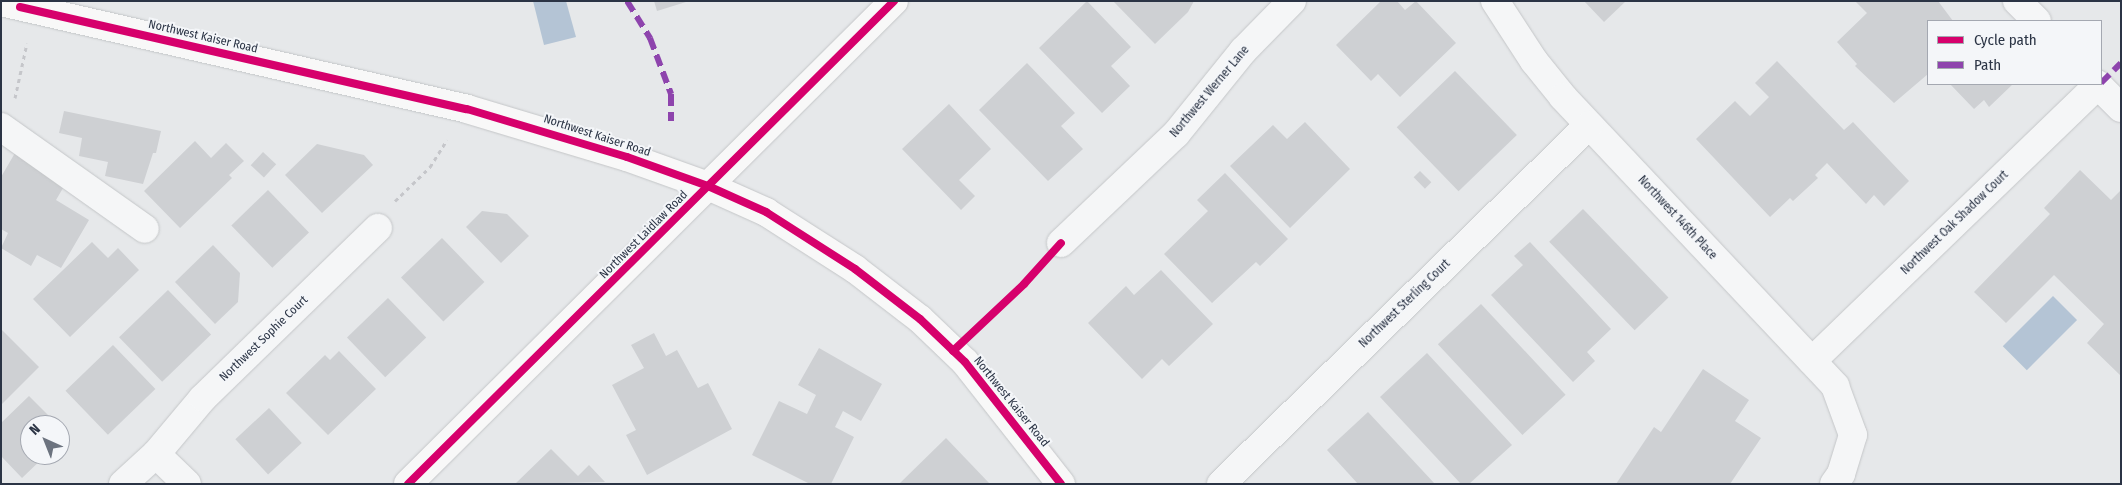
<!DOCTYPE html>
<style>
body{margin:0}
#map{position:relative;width:2122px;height:485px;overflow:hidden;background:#e6e8ea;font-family:"Fira Sans Condensed",sans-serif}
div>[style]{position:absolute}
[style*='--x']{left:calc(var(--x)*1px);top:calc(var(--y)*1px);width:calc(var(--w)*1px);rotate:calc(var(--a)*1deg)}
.water>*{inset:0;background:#b4c4d5;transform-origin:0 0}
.building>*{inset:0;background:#ced0d3;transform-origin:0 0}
.path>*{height:3px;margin-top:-1.5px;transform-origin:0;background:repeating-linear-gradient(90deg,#c5c6ca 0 4px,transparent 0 8px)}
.roads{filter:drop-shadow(0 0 1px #c4c6c8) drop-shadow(0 0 1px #c4c6c8)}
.minor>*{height:28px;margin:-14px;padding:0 14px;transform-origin:14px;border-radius:14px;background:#f5f6f7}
.major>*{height:28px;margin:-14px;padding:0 14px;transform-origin:14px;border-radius:14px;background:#f8f8f8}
.quiet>*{height:6px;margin-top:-3px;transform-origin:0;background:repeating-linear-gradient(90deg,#8e44ad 0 12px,transparent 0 18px)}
.cycleway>*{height:8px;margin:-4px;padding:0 4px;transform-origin:4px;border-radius:4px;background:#d6006c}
span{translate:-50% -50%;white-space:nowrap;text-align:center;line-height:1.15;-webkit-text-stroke:4px #f4f6f9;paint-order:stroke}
.street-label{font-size:12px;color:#2b3445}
.frame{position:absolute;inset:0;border:2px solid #2b3445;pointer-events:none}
.legend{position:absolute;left:1927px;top:20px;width:175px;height:65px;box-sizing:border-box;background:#f4f6f9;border:1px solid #a4a8b1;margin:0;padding:6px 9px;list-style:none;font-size:15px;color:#2b3445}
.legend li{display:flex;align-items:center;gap:10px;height:25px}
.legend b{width:25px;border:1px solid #a4a8b1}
.north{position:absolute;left:20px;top:415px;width:50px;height:50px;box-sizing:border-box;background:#f4f6f9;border:1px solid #a4a8b1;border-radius:50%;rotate:316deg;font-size:14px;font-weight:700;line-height:20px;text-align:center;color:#2b3445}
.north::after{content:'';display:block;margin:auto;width:18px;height:22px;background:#6c737f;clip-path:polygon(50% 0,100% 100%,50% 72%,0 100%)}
</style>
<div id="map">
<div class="water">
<div style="clip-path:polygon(533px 1px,566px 1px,576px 37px,544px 45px)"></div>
<div style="left:2053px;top:296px;width:34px;height:71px;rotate:45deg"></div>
</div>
<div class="building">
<div style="clip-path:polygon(654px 1px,686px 1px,686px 2px,657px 11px)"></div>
<div style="clip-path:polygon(1087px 1px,1131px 47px,1111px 66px,1130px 86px,1102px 113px,1039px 48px)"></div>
<div style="clip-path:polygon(1113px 1px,1194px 1px,1188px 12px,1155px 44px)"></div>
<div style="clip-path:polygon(1381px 1px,1397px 1px,1405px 10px,1416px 1px,1456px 43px,1400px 97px,1378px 74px,1371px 81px,1336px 45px)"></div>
<div style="clip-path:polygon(1584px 1px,1626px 1px,1604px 22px)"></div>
<div style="clip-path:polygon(1855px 1px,1938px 1px,1953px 21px,1928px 21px,1928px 74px,1894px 103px,1855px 66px,1857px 64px,1837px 42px,1867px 13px)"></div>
<div style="clip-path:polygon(1777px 61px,1844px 130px,1853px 122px,1909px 181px,1884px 206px,1874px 195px,1866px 204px,1827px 163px,1815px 175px,1818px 178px,1793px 201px,1790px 198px,1770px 217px,1696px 139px,1735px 101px,1750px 116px,1769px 97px,1755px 83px)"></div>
<div style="clip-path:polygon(1027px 63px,1075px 113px,1061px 126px,1083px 149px,1048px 181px,979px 110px)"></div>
<div style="left:1455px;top:71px;width:89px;height:81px;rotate:46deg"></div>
<div style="clip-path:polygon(1950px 84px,2013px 84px,1989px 107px,1984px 100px,1974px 109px)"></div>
<div style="clip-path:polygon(949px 104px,991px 149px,959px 180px,975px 196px,961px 210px,902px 149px)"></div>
<div style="clip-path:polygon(64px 111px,161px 131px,156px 153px,153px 153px,143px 184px,105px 176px,108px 162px,79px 156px,82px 138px,59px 133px)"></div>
<div style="clip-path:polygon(1305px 122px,1350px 169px,1290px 228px,1230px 166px,1273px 125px,1287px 139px)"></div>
<div style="clip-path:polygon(195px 141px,211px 158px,226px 143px,244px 161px,229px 175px,232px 178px,180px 228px,144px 191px)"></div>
<div style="clip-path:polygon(317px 144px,364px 155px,373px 165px,322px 213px,285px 175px)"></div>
<div style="left:263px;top:152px;width:18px;height:18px;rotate:43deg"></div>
<div style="clip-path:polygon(15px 153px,66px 183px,56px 200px,89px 220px,61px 268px,37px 255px,31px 266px,1px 248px,8px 233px,1px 229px,1px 177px)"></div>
<div style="clip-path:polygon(2080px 170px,2111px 200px,2121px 190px,2121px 376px,2087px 343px,2104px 324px,2054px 275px,2006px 323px,1974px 292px,2050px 214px,2044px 208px)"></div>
<div style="left:1420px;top:171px;width:16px;height:9px;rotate:45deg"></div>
<div style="clip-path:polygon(1225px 173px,1288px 239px,1260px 266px,1256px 262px,1212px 303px,1164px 254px,1208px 211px,1197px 200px)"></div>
<div style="left:268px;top:190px;width:59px;height:51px;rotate:46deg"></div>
<div style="left:1583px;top:209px;width:123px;height:47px;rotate:46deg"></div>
<div style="clip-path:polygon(482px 211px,507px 214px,529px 236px,501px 263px,466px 227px)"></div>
<div style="left:442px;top:238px;width:61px;height:57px;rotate:46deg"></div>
<div style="clip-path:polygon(92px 242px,108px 258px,118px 248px,139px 270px,70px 337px,33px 299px)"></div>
<div style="clip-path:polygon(1530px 242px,1611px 329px,1587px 352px,1595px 361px,1573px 382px,1491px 295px,1523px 265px,1514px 256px)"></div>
<div style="clip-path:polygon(213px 245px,240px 273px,238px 302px,215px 324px,175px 282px)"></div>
<div style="clip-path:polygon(1161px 270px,1213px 324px,1169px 366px,1162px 359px,1142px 379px,1088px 323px,1126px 286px,1134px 295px)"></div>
<div style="left:168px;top:290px;width:62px;height:68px;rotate:46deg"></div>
<div style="left:388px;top:298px;width:55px;height:57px;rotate:46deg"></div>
<div style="left:1481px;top:304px;width:124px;height:59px;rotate:47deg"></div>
<div style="clip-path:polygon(1px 329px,39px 367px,1px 405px)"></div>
<div style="clip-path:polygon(654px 333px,666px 356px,677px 350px,698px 388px,708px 383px,732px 429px,647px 475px,626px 435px,636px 430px,612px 385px,644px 368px,631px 345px)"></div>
<div style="left:113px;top:345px;width:61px;height:66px;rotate:46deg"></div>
<div style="clip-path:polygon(819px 348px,882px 384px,861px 421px,843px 411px,835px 427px,854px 437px,831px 484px,810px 484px,752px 455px,779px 401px,807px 414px,816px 395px,798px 385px)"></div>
<div style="clip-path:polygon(339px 351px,376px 389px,328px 435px,286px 393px,325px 355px,330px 360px)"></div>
<div style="clip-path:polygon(1427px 353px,1512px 445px,1469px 484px,1461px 484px,1380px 397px)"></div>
<div style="clip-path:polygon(1703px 369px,1749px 400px,1735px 421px,1761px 438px,1730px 484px,1616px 484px,1654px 427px,1661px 432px)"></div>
<div style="clip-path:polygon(29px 396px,58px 425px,30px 425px,30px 455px,46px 455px,22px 478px,1px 456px,1px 423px)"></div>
<div style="left:269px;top:408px;width:48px;height:46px;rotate:47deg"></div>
<div style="clip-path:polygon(1368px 412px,1435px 484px,1358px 484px,1327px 450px)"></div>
<div style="clip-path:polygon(60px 427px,67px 435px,60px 442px)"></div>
<div style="clip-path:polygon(946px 438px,990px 484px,899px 484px)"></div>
<div style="clip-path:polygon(551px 449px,578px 476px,589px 465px,605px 482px,515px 484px)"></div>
</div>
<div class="path">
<div style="--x:15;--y:98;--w:56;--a:-77.7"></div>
<div style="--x:395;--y:201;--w:49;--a:-44.2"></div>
<div style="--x:430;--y:167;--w:32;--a:-58"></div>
</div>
<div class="roads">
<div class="minor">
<div style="--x:1495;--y:1;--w:72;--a:57"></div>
<div style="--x:1534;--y:61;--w:46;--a:51.1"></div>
<div style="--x:1563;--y:97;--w:397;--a:46.7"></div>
<div style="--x:1835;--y:386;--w:52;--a:69.8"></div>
<div style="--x:1853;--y:435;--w:41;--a:107.1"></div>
<div style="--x:1841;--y:474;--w:12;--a:125"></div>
<div style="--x:2017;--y:1;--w:28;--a:45"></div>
<div style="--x:2097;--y:84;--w:34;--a:45"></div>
<div style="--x:1;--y:127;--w:176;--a:35.3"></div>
<div style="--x:1061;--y:243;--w:158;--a:-43.5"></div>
<div style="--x:1176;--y:134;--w:107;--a:-51.1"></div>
<div style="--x:1243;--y:51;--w:70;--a:-45.6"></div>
<div style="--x:1812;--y:361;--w:397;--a:-44"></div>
<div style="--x:156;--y:454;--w:73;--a:-50"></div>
<div style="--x:203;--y:398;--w:244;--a:-44.2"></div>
<div style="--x:123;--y:484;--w:45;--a:-42.3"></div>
<div style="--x:156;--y:454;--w:43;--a:44.1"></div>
<div style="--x:1221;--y:484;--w:514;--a:-44.29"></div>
</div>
<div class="major">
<div style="--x:1;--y:2;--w:478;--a:12.9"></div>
<div style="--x:467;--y:109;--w:167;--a:16.7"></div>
<div style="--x:627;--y:157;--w:86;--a:19.7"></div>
<div style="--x:708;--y:186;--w:64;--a:24.1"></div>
<div style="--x:766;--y:212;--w:106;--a:32.6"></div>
<div style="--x:855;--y:269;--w:82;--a:37.6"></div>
<div style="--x:920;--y:319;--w:62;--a:43.7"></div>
<div style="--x:965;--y:362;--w:155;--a:51.8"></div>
<div style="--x:408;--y:484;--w:685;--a:-44.82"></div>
</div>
</div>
<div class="quiet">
<div style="--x:627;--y:1;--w:44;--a:58.1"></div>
<div style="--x:650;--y:38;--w:60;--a:69.4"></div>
<div style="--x:671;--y:94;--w:27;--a:90"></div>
<div style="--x:2101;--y:83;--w:28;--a:-45"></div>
</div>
<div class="cycleway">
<div style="--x:20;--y:7;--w:458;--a:12.9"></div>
<div style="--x:467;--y:109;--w:167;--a:16.7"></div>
<div style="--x:627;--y:157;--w:86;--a:19.7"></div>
<div style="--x:708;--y:186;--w:64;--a:24.1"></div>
<div style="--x:766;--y:212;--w:106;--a:32.6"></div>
<div style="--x:855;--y:269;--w:82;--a:37.6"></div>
<div style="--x:920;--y:319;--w:62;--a:43.7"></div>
<div style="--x:965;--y:362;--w:155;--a:51.8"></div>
<div style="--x:953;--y:351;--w:98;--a:-43.3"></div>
<div style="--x:1024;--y:284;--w:55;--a:-47.9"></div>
<div style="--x:408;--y:484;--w:685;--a:-44.82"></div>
</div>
<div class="street-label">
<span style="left:203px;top:37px;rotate:13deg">Northwest Kaiser Road</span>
<span style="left:1210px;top:92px;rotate:-50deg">Northwest Werner Lane</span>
<span style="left:597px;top:136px;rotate:18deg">Northwest Kaiser Road</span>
<span style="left:1677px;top:218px;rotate:47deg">Northwest 146th Place</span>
<span style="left:1955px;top:223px;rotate:-44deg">Northwest Oak Shadow Court</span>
<span style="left:644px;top:235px;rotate:-45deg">Northwest Laidlaw Road</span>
<span style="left:1405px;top:304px;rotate:-44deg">Northwest Sterling Court</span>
<span style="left:264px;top:339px;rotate:-44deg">Northwest Sophie Court</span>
<span style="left:1011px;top:402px;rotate:51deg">Northwest Kaiser Road</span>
</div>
<div class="frame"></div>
<ul class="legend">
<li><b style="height:6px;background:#d6006c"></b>Cycle path</li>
<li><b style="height:6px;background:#8e44ad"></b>Path</li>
</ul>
<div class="north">N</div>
</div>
